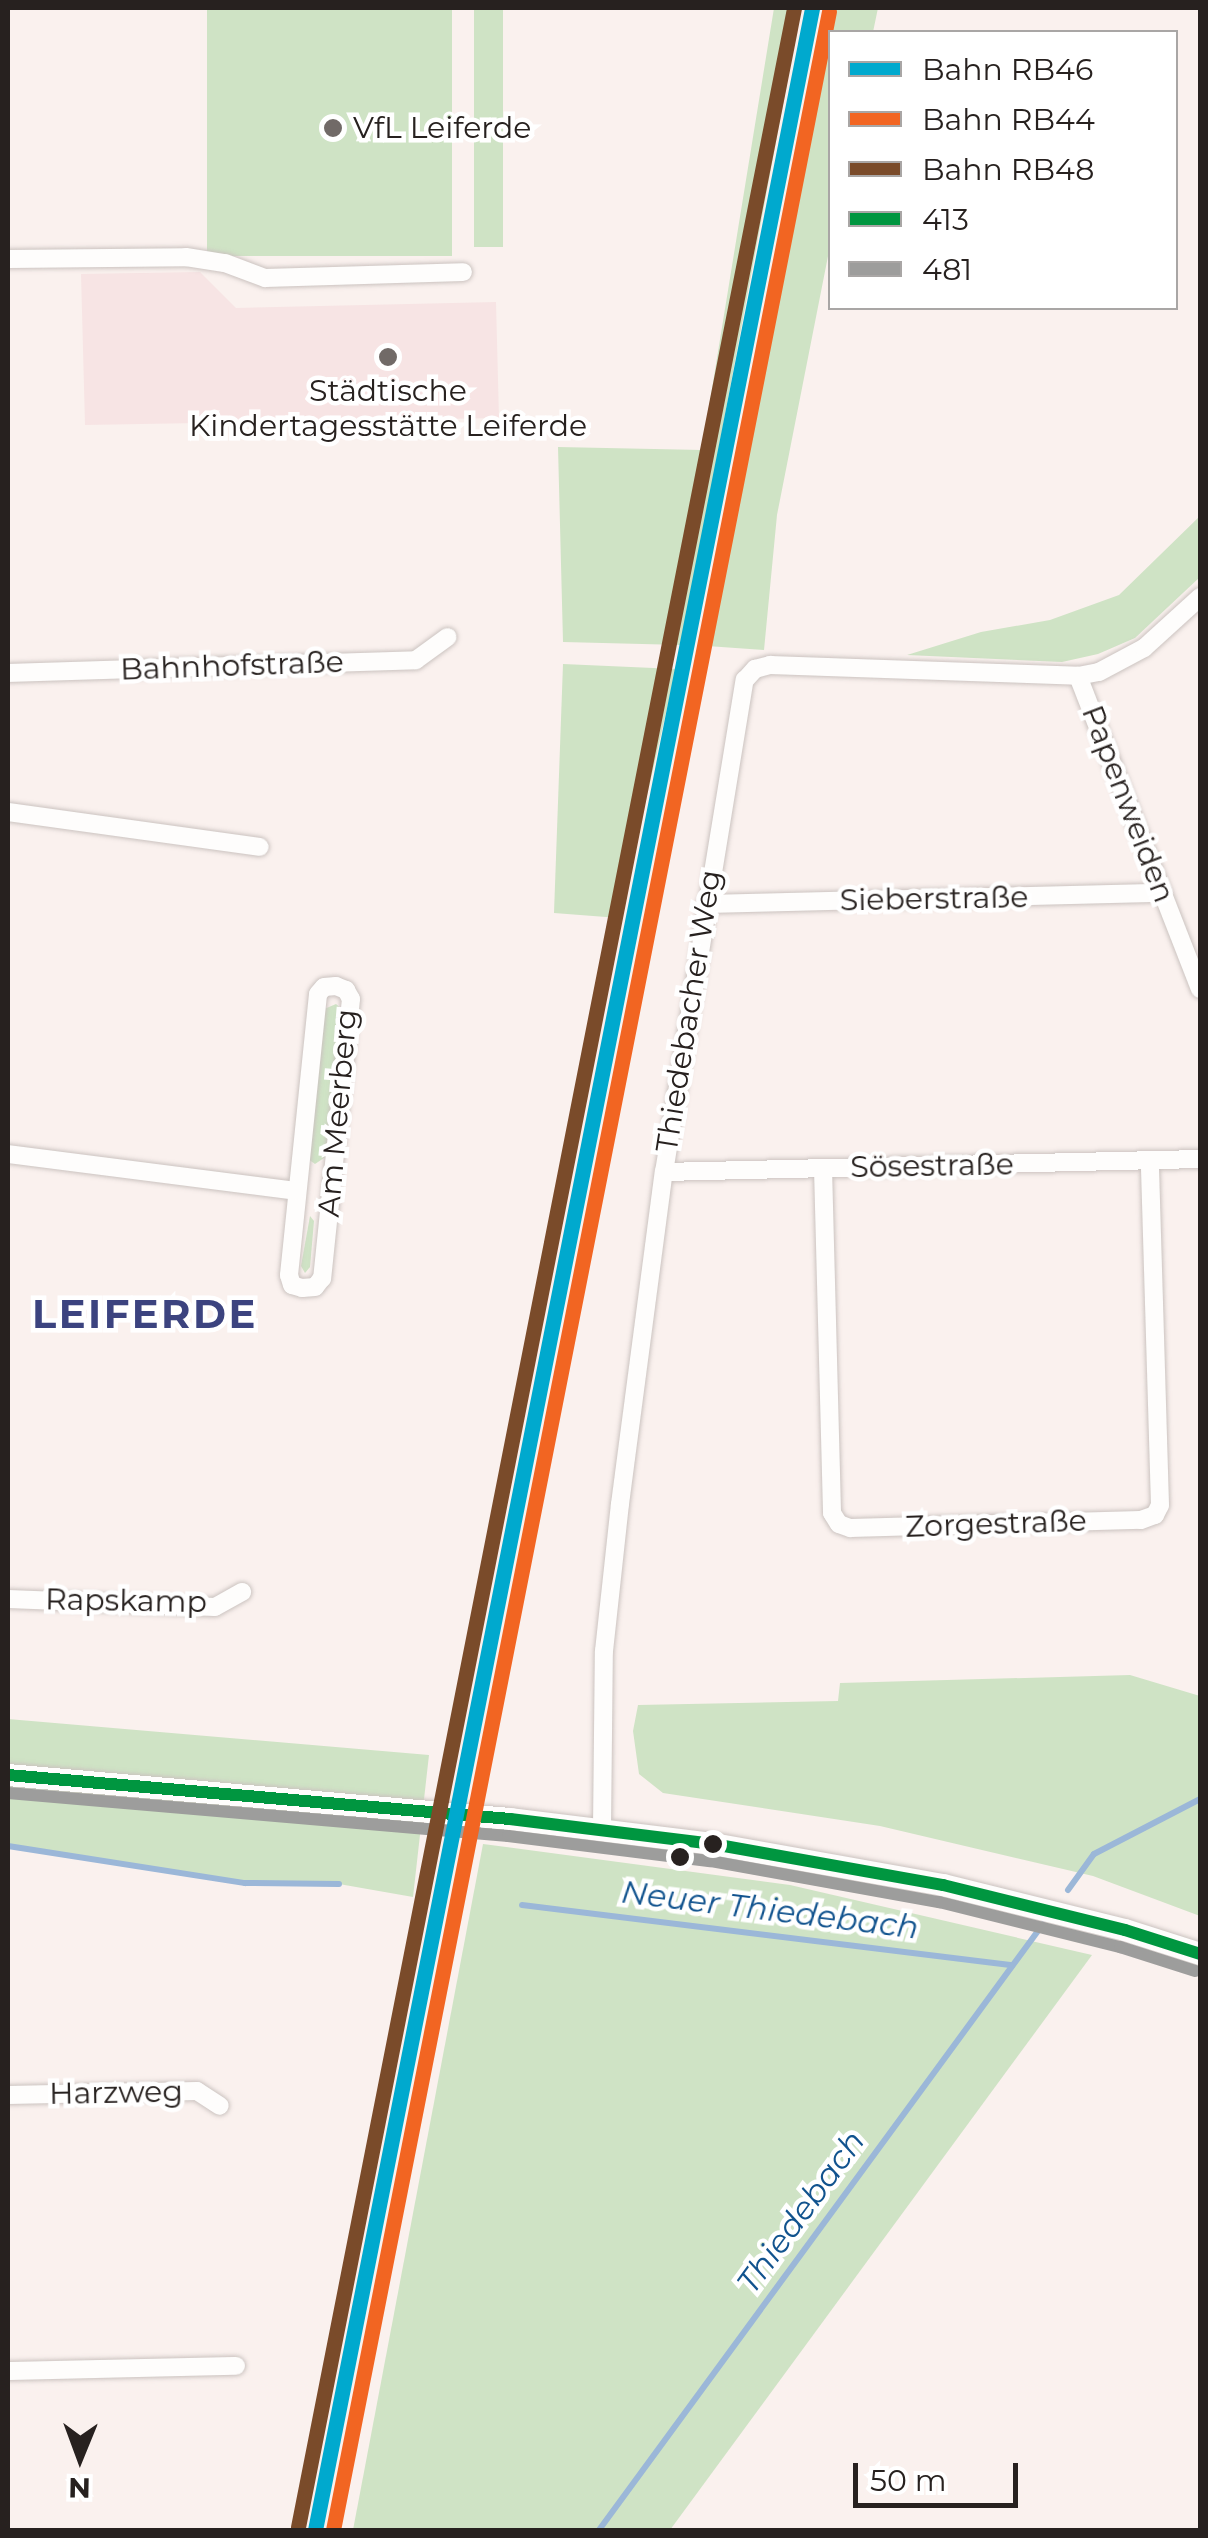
<!DOCTYPE html>
<meta charset="utf-8">
<style>
body{margin:0}
#map{position:relative;width:1208px;height:2538px;overflow:hidden;background:#faf1ee;font-family:Montserrat,sans-serif}
div>[style]{position:absolute}
[style*='--x']{left:calc(var(--x)*1px);top:calc(var(--y)*1px);width:calc(var(--w)*1px);rotate:calc(var(--a)*1deg)}
.education>*{inset:0;background:#f7e4e4}
.green>*{inset:0;background:#cfe3c5;transform-origin:0 0}
.stream>*{height:6px;margin:-3px;padding:0 3px;transform-origin:3px;border-radius:3px;background:#9bb7d8}
.roads{filter:drop-shadow(0 0 2px #cbc3c0) drop-shadow(0 0 2px #cbc3c0)}
.minor>*{height:18px;margin:-9px;padding:0 9px;transform-origin:9px;border-radius:9px;background:#fefdfc}
.tertiary>*{height:22px;margin:-11px;padding:0 11px;transform-origin:11px;border-radius:11px;background:#fefdfc}
.bus-1>*{height:12px;margin:-6px;padding:0 6px;transform-origin:6px;border-radius:6px;background:#009640}
.bus-2>*{height:12px;margin:-6px;padding:0 6px;transform-origin:6px;border-radius:6px;background:#9d9d9c}
.rail-1>*{height:15px;margin:-7.5px;padding:0 7.5px;transform-origin:7.5px;border-radius:7.5px;background:#00a9ce}
.rail-2>*{height:15px;margin:-7.5px;padding:0 7.5px;transform-origin:7.5px;border-radius:7.5px;background:#f26522}
.rail-3>*{height:15px;margin:-7.5px;padding:0 7.5px;transform-origin:7.5px;border-radius:7.5px;background:#7a4b2a}
.dots>*{width:28px;height:28px;translate:-50% -50%;box-sizing:border-box;border:5px solid #fff;border-radius:50%}
span{translate:-50% -50%;white-space:nowrap;text-align:center;line-height:1.15;-webkit-text-stroke:9px #fff;paint-order:stroke}
.poi-label{font-size:30px;color:#27211f}
.left{translate:0 -50%;text-align:left}
.street-label{font-size:30px;color:#27211f}
.water-label{font-size:32px;color:#11538e;font-style:italic}
.district-label{font-size:40px;color:#3c437f;font-weight:700;letter-spacing:2.5px}
.frame{position:absolute;inset:0;border:10px solid #27211f;pointer-events:none}
.legend{position:absolute;left:828px;top:30px;width:350px;height:280px;box-sizing:border-box;background:#fff;border:2px solid #a9a6a5;margin:0;padding:12px 18px;list-style:none;font-size:30px;color:#27211f}
.legend li{display:flex;align-items:center;gap:20px;height:50px}
.legend b{width:50px;border:2px solid #a9a6a5}
.north{position:absolute;left:30px;top:2408px;width:100px;height:100px;-webkit-text-stroke:8px #fff;paint-order:stroke;rotate:181deg;font-size:28px;font-weight:700;line-height:40px;text-align:center;color:#27211f}
.north::after{content:'';display:block;margin:auto;width:35px;height:45px;background:#27211f;clip-path:polygon(50% 0,100% 100%,50% 72%,0 100%)}
.scale{position:absolute;left:853px;top:2463px;width:165px;height:45px;box-sizing:border-box;border:5px solid #27211f;border-top:0;padding-left:12px;font-size:30px;line-height:35px;white-space:nowrap;color:#27211f;-webkit-text-stroke:8px #fff;paint-order:stroke}
</style>
<div id="map">
<div class="education">
<div style="clip-path:polygon(200px 272px,236px 308px,496px 302px,499px 418px,85px 425px,81px 274px)"></div>
</div>
<div class="green">
<div style="left:207px;top:8px;width:245px;height:248px"></div>
<div style="left:474px;top:8px;width:29px;height:239px"></div>
<div style="clip-path:polygon(774px 8px,801px 8px,682px 645px,563px 642px,558px 447px,702px 450px)"></div>
<div style="clip-path:polygon(832px 8px,878px 8px,873px 32px,830px 32px,830px 246px,777px 515px,764px 650px,707px 646px)"></div>
<div style="clip-path:polygon(1200px 516px,1200px 577px,1135px 638px,1098px 654px,1062px 662px,907px 655px,981px 632px,1050px 620px,1119px 595px)"></div>
<div style="clip-path:polygon(563px 664px,676px 669px,619px 918px,554px 913px)"></div>
<div style="clip-path:polygon(336px 1004px,343px 1010px,327px 1156px,315px 1164px,308px 1159px,322px 1010px)"></div>
<div style="clip-path:polygon(310px 1216px,314px 1221px,310px 1267px,305px 1273px,301px 1266px)"></div>
<div style="clip-path:polygon(1130px 1675px,1200px 1696px,1200px 1916px,1093px 1876px,880px 1826px,663px 1793px,639px 1774px,633px 1731px,638px 1705px,838px 1701px,840px 1683px)"></div>
<div style="clip-path:polygon(8px 1719px,429px 1755px,413px 1897px,339px 1884px,245px 1883px,8px 1847px)"></div>
<div style="clip-path:polygon(483px 1844px,790px 1885px,1092px 1955px,670px 2530px,353px 2530px)"></div>
</div>
<div class="stream">
<div style="--x:8;--y:1846;--w:240;--a:8.9"></div>
<div style="--x:245;--y:1883;--w:94;--a:0.6"></div>
<div style="--x:1068;--y:1890;--w:44;--a:-54.2"></div>
<div style="--x:1094;--y:1854;--w:119;--a:-27.4"></div>
<div style="--x:522;--y:1905;--w:494;--a:7"></div>
<div style="--x:599;--y:2530;--w:751;--a:-53.77"></div>
</div>
<div class="roads">
<div class="minor">
<div style="--x:8;--y:259;--w:178;--a:-0.6"></div>
<div style="--x:186;--y:257;--w:39;--a:9"></div>
<div style="--x:225;--y:263;--w:43;--a:20.6"></div>
<div style="--x:265;--y:278;--w:198;--a:-1.7"></div>
<div style="--x:8;--y:673;--w:408;--a:-1.8"></div>
<div style="--x:416;--y:660;--w:39;--a:-36"></div>
<div style="--x:1078;--y:676;--w:336;--a:68.7"></div>
<div style="--x:8;--y:812;--w:254;--a:7.9"></div>
<div style="--x:706;--y:904;--w:457;--a:-1.4"></div>
<div style="--x:336;--y:986;--w:11;--a:22"></div>
<div style="--x:346;--y:990;--w:10;--a:61"></div>
<div style="--x:351;--y:999;--w:281;--a:95.9"></div>
<div style="--x:322;--y:1278;--w:11;--a:128"></div>
<div style="--x:315;--y:1287;--w:13;--a:176"></div>
<div style="--x:302;--y:1288;--w:10;--a:-163"></div>
<div style="--x:292;--y:1285;--w:10;--a:-107"></div>
<div style="--x:289;--y:1275;--w:282;--a:-84.1"></div>
<div style="--x:318;--y:994;--w:9;--a:-49"></div>
<div style="--x:324;--y:987;--w:12;--a:-5"></div>
<div style="--x:8;--y:1154;--w:291;--a:7.3"></div>
<div style="--x:823;--y:1168;--w:345;--a:88.5"></div>
<div style="--x:832;--y:1513;--w:13;--a:58"></div>
<div style="--x:839;--y:1524;--w:12;--a:20"></div>
<div style="--x:850;--y:1528;--w:291;--a:-1.6"></div>
<div style="--x:1141;--y:1520;--w:15;--a:-20"></div>
<div style="--x:1155;--y:1515;--w:11;--a:-63"></div>
<div style="--x:1160;--y:1505;--w:345;--a:-91.7"></div>
<div style="--x:664;--y:1172;--w:536;--a:-1.39"></div>
<div style="--x:8;--y:1599;--w:207;--a:2.2"></div>
<div style="--x:215;--y:1607;--w:31;--a:-29"></div>
<div style="--x:602;--y:1829;--w:178;--a:-89.4"></div>
<div style="--x:604;--y:1651;--w:148;--a:-83.8"></div>
<div style="--x:620;--y:1504;--w:335;--a:-82.5"></div>
<div style="--x:664;--y:1172;--w:499;--a:-80.7"></div>
<div style="--x:745;--y:680;--w:15;--a:-48"></div>
<div style="--x:755;--y:669;--w:16;--a:-15"></div>
<div style="--x:770;--y:665;--w:308;--a:2"></div>
<div style="--x:1078;--y:676;--w:21;--a:-11"></div>
<div style="--x:1099;--y:672;--w:51;--a:-28.1"></div>
<div style="--x:1144;--y:648;--w:76;--a:-42.3"></div>
<div style="--x:8;--y:2095;--w:189;--a:-1.2"></div>
<div style="--x:197;--y:2091;--w:27;--a:33"></div>
<div style="--x:8;--y:2371;--w:228;--a:-1.3"></div>
</div>
<div class="tertiary">
<div style="--x:8;--y:1775;--w:504;--a:5.01"></div>
<div style="--x:510;--y:1819;--w:205;--a:7"></div>
<div style="--x:713;--y:1844;--w:234;--a:10.1"></div>
<div style="--x:943;--y:1885;--w:187;--a:13.9"></div>
<div style="--x:1125;--y:1930;--w:79;--a:17.7"></div>
</div>
</div>
<div class="bus-1">
<div style="--x:8;--y:1775;--w:504;--a:5.01"></div>
<div style="--x:510;--y:1819;--w:205;--a:7"></div>
<div style="--x:713;--y:1844;--w:234;--a:10.1"></div>
<div style="--x:943;--y:1885;--w:187;--a:13.9"></div>
<div style="--x:1125;--y:1930;--w:79;--a:17.7"></div>
</div>
<div class="bus-2">
<div style="--x:8;--y:1793;--w:502;--a:4.92"></div>
<div style="--x:508;--y:1836;--w:204;--a:7.1"></div>
<div style="--x:710;--y:1861;--w:233;--a:10.2"></div>
<div style="--x:939;--y:1902;--w:187;--a:14"></div>
<div style="--x:1120;--y:1947;--w:79;--a:17.7"></div>
</div>
<div class="rail-1">
<div style="--x:315;--y:2530;--w:2571;--a:-78.85"></div>
</div>
<div class="rail-2">
<div style="--x:333;--y:2530;--w:2567;--a:-78.86"></div>
</div>
<div class="rail-3">
<div style="--x:298;--y:2527;--w:2567;--a:-78.86"></div>
</div>
<div class="dots">
<div style="left:333px;top:128px;background:#716a67"></div>
<div style="left:388px;top:357px;background:#716a67"></div>
<div style="left:713px;top:1844px;background:#27211f"></div>
<div style="left:680px;top:1857px;background:#27211f"></div>
</div>
<div class="poi-label">
<span class="left" style="left:353px;top:128px">VfL Leiferde</span>
<span style="left:388px;top:408px">Städtische<br>Kindertagesstätte Leiferde</span>
</div>
<div class="street-label">
<span style="left:232px;top:666px;rotate:-2deg">Bahnhofstraße</span>
<span style="left:1128px;top:804px;rotate:69deg">Papenweiden</span>
<span style="left:934px;top:899px;rotate:-1deg">Sieberstraße</span>
<span style="left:689px;top:1011px;rotate:-81deg">Thiedebacher Weg</span>
<span style="left:338px;top:1113px;rotate:-85deg">Am Meerberg</span>
<span style="left:932px;top:1166px;rotate:-1deg">Sösestraße</span>
<span style="left:996px;top:1524px;rotate:-2deg">Zorgestraße</span>
<span style="left:126px;top:1601px;rotate:1deg">Rapskamp</span>
<span style="left:116px;top:2093px;rotate:-1deg">Harzweg</span>
</div>
<div class="water-label">
<span style="left:770px;top:1910px;rotate:7deg">Neuer Thiedebach</span>
<span style="left:801px;top:2212px;rotate:-54deg">Thiedebach</span>
</div>
<div class="district-label">
<span style="left:145px;top:1314px">LEIFERDE</span>
</div>
<div class="frame"></div>
<ul class="legend">
<li><b style="height:12px;background:#00a9ce"></b>Bahn RB46</li>
<li><b style="height:12px;background:#f26522"></b>Bahn RB44</li>
<li><b style="height:12px;background:#7a4b2a"></b>Bahn RB48</li>
<li><b style="height:12px;background:#009640"></b>413</li>
<li><b style="height:12px;background:#9d9d9c"></b>481</li>
</ul>
<div class="north">N</div>
<div class="scale">50 m</div>
</div>
